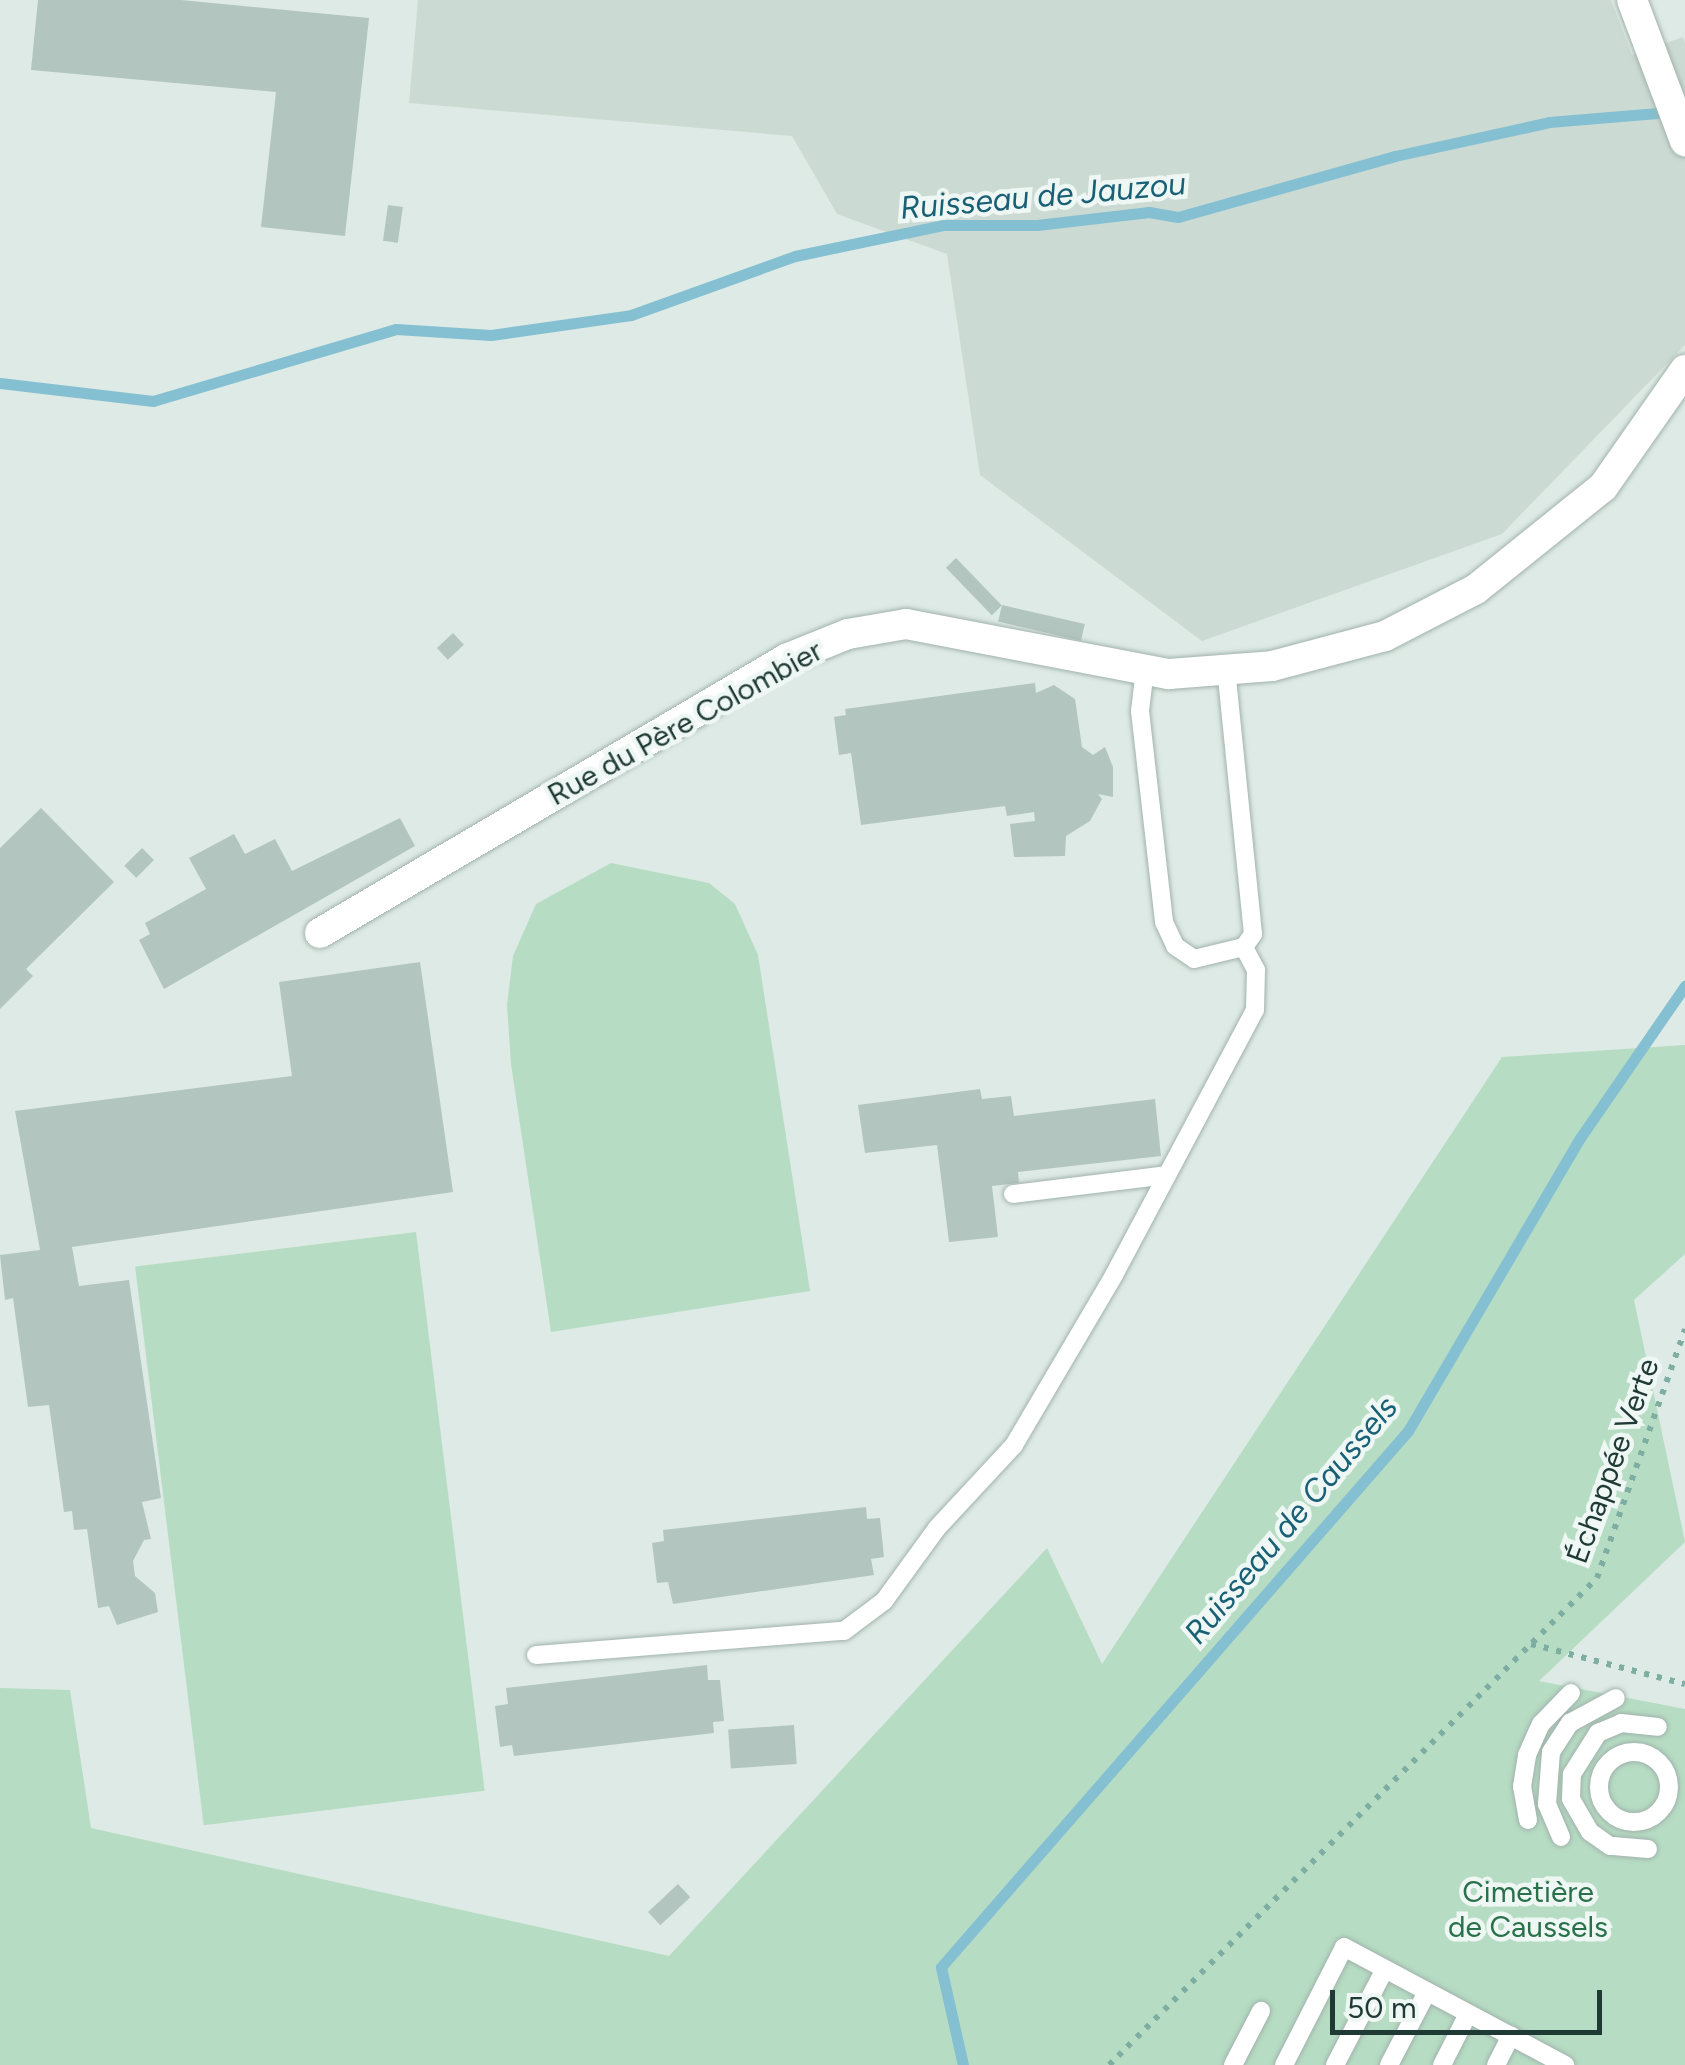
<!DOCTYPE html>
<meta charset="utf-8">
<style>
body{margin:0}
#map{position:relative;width:1685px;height:2065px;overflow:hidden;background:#deeae5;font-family:Figtree,sans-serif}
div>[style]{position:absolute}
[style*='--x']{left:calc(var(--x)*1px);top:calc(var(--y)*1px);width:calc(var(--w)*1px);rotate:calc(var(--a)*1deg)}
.built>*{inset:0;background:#ccdad4}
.green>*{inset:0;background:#b6dcc3;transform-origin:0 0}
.stream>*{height:11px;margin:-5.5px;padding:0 5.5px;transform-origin:5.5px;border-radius:5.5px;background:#84c0d1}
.building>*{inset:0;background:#b3c5bf;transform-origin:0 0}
.path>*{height:6px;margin-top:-3px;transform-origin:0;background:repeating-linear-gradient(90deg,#7eaea2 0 5px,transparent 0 13px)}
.roads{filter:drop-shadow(0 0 2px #a1b2ac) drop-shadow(0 0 2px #a1b2ac)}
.lane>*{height:18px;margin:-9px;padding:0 9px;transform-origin:9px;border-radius:9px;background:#fff}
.lane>.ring{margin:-9px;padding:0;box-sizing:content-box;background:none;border:18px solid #fff;border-radius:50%}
.street>*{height:30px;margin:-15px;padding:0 15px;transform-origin:15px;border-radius:15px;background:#fff}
span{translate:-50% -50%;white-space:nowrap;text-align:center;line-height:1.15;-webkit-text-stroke:9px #eef7f3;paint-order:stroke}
.street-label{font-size:30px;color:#1f3a34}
.park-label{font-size:30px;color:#29714a}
.water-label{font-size:32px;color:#196076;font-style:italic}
.scale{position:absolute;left:1330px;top:1990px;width:272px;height:45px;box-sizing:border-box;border:5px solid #1f3a34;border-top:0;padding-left:12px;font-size:30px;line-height:35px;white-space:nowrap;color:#1f3a34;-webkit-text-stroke:8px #eef7f3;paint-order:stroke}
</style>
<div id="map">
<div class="built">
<div style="clip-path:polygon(418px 0,1611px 0,1632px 55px,1683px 37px,1685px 43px,1685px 345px,1502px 534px,1202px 641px,980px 475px,947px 254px,837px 214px,792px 136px,409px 103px)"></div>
</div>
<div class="green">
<div style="clip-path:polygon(611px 863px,709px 883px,735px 904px,758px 955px,810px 1291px,551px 1332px,511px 1064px,507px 1005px,513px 956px,536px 904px)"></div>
<div style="clip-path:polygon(1685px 1045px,1685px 1254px,1634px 1300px,1685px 1542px,1539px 1681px,1685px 1709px,1685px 2065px,0 2065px,0 1688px,70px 1690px,91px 1828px,669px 1956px,1047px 1548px,1102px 1664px,1502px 1057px)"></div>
<div style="left:416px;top:1232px;width:563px;height:283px;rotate:83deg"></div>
</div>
<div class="stream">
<div style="--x:0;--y:383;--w:154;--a:6.7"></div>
<div style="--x:153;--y:401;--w:253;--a:-16.5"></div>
<div style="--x:396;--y:329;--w:95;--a:3.6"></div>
<div style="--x:491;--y:335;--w:141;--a:-8.1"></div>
<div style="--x:631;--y:315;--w:174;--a:-19.8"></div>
<div style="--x:795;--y:256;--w:151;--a:-11.8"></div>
<div style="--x:943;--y:225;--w:94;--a:0"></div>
<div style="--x:1037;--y:225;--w:113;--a:-6.6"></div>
<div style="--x:1149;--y:212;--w:29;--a:10"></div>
<div style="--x:1178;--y:217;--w:225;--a:-15.7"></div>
<div style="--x:1395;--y:156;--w:158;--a:-12.4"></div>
<div style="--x:1549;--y:122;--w:121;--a:-4.7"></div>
<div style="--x:963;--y:2065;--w:100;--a:-102.7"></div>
<div style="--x:941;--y:1967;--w:711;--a:-48.94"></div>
<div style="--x:1408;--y:1431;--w:340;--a:-59.6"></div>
<div style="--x:1580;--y:1138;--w:185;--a:-55.4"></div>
</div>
<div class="building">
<div style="clip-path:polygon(38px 0,181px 0,369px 18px,345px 236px,261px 227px,276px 92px,31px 70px)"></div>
<div style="left:388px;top:205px;width:15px;height:36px;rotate:8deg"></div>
<div style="left:956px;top:558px;width:66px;height:14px;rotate:46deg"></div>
<div style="left:1002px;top:605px;width:85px;height:17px;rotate:13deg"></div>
<div style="left:453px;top:633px;width:16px;height:22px;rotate:47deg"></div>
<div style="clip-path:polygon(1035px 683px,1036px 693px,1054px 685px,1075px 699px,1082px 747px,1093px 755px,1105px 747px,1113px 767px,1113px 797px,1098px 794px,1102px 799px,1090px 821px,1066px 836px,1065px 856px,1014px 857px,1010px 824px,1035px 821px,1034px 812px,1007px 816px,1005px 806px,861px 825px,851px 753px,839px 755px,834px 717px,846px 715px,845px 709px)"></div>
<div style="clip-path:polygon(41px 808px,114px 882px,26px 969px,33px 976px,0 1009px,0 848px)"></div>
<div style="clip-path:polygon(400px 818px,415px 846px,164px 989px,139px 940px,150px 934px,145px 923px,206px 889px,189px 858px,234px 834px,245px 854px,275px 839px,292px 871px)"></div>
<div style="left:142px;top:848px;width:17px;height:25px;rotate:45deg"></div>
<div style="clip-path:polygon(420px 962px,453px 1192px,72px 1247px,79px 1286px,129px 1280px,161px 1498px,142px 1502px,151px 1539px,144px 1540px,133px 1561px,135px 1576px,155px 1593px,158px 1612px,117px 1625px,109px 1606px,98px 1608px,87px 1529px,74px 1530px,72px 1511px,64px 1512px,49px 1405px,28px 1407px,13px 1298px,5px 1300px,0 1255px,40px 1250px,15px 1111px,292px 1076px,279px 982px)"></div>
<div style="clip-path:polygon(980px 1089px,982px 1099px,1011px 1096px,1014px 1116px,1155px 1099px,1161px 1156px,1018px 1172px,1019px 1183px,992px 1186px,998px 1237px,949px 1242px,937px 1145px,865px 1153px,858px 1105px)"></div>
<div style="clip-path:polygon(866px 1507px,867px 1519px,880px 1518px,884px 1557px,871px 1559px,874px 1575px,673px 1604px,668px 1582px,657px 1583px,652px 1543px,664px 1541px,663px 1530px)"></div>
<div style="clip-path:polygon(707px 1665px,708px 1680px,720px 1680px,724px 1721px,713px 1722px,714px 1733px,514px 1756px,512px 1745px,500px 1747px,495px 1706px,508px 1704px,506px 1688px)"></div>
<div style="left:794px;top:1725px;width:39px;height:66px;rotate:86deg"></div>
<div style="left:678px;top:1884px;width:18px;height:41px;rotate:47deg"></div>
</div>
<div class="path">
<div style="--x:1531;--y:1644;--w:159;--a:14.6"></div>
<div style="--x:1109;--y:2065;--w:689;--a:-44.94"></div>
<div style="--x:1597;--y:1578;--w:264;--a:-70.5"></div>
</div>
<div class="roads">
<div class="lane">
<div style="--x:1145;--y:669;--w:42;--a:96.8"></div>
<div style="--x:1140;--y:711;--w:212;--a:83.5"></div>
<div style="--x:1164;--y:922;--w:26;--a:65"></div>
<div style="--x:1175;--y:946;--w:23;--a:34"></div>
<div style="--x:1194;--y:959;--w:51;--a:-13.5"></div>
<div style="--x:1244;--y:947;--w:16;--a:-55"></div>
<div style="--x:1253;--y:934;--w:265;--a:-95.8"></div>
<div style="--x:1013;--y:1194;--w:155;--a:-7"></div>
<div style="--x:536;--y:1655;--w:309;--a:-4.5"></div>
<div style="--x:844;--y:1631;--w:50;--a:-36.9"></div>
<div style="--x:884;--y:1601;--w:90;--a:-54"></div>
<div style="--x:937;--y:1528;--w:113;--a:-47.1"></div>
<div style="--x:1014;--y:1445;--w:197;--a:-59.5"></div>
<div style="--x:1114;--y:1275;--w:300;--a:-62"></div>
<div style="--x:1255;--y:1010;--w:40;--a:-88.6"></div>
<div style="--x:1256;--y:970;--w:26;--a:-118"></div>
<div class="ring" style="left:1599px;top:1752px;width:52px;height:52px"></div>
<div style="--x:1528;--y:1820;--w:34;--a:-100"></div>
<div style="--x:1522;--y:1787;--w:32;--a:-81"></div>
<div style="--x:1527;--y:1755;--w:34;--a:-66"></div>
<div style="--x:1541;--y:1724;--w:43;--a:-45.9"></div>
<div style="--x:1561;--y:1837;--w:36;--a:-113"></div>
<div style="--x:1547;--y:1804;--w:52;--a:-85.6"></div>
<div style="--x:1551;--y:1752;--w:35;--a:-57"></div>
<div style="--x:1570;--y:1723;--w:52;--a:-28.5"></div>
<div style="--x:1648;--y:1849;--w:38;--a:-175"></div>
<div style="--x:1610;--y:1846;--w:24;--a:-145"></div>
<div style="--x:1590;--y:1832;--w:38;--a:-120"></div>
<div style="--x:1571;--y:1799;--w:25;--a:-88"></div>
<div style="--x:1572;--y:1774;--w:49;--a:-57.6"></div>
<div style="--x:1598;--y:1733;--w:25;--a:-23"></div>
<div style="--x:1621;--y:1723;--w:37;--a:6"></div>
<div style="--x:1233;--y:2065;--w:61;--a:-62.6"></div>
<div style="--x:1284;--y:2065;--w:132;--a:-63"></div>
<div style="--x:1344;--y:1947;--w:251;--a:28.1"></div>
<div style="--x:1335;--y:2065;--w:108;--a:-62.5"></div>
<div style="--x:1389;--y:2065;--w:82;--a:-62.5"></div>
<div style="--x:1442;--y:2065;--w:57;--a:-63"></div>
<div style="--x:1496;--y:2065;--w:33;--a:-63"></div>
</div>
<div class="street">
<div style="--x:1632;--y:0;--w:151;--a:69.4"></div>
<div style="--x:320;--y:933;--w:541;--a:-30.45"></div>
<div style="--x:786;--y:659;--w:67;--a:-22"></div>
<div style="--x:848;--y:634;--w:59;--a:-9.8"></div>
<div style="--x:906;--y:624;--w:268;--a:10.8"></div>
<div style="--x:1169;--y:674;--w:103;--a:-4.4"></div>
<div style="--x:1272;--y:666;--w:117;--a:-14.9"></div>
<div style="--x:1385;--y:636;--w:102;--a:-27.3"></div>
<div style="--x:1476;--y:589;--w:163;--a:-38.8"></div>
<div style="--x:1603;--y:487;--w:143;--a:-55"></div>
</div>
</div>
<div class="street-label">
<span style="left:685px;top:723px;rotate:-29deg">Rue du Père Colombier</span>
<span style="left:1613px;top:1461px;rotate:-70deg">Échappée Verte</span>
</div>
<div class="park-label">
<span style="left:1528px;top:1909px">Cimetière<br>de Caussels</span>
</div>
<div class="water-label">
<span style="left:1043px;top:196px;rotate:-5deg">Ruisseau de Jauzou</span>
<span style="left:1291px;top:1520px;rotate:-50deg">Ruisseau de Caussels</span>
</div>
<div class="scale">50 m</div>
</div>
